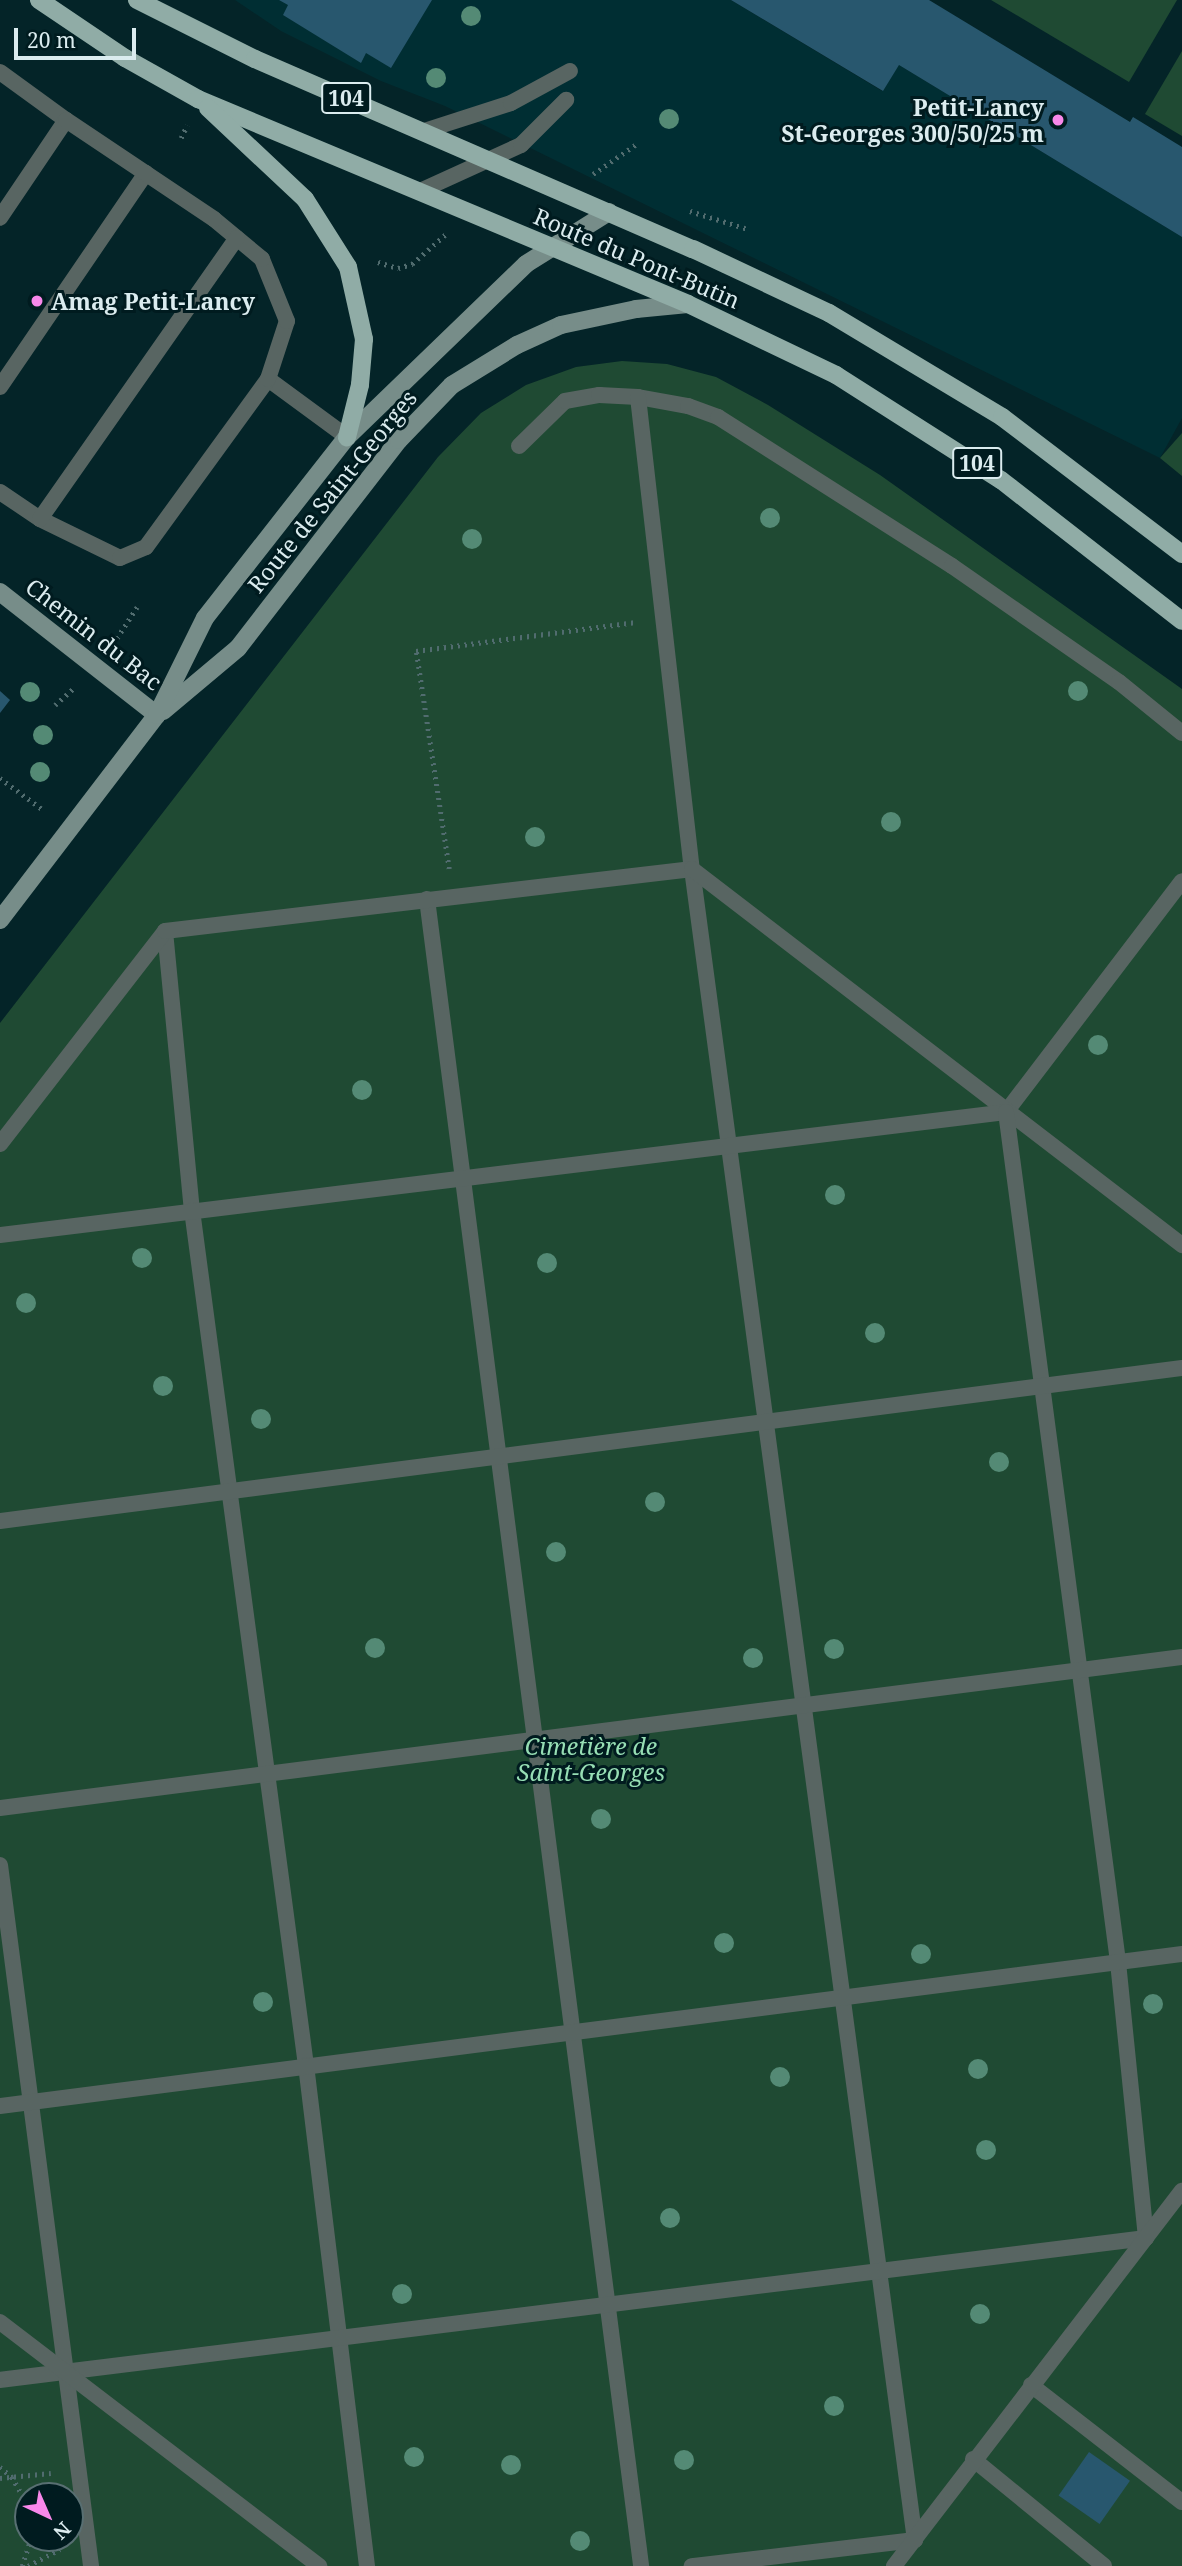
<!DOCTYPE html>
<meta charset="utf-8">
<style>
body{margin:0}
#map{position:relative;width:1182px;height:2566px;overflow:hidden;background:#042428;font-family:"Noto Serif",serif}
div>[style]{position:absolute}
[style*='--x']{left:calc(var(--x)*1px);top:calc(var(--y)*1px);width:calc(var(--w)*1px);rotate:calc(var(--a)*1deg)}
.built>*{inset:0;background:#002e33}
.green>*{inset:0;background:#1f4a33}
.building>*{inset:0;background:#28576e;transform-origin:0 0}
.path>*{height:4.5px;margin-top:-2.25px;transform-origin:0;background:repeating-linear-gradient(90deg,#516c6f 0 2px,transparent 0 7px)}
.lane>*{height:16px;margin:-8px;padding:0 8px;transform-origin:8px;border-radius:8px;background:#586562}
.secondary>*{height:18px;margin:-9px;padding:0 9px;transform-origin:9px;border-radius:9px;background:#778d89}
.primary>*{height:18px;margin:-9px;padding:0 9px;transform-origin:9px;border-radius:9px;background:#90aca6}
.trees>*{width:20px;height:20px;margin:-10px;border-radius:50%;background:#548a75}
.dots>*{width:19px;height:19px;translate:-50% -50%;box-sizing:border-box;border:4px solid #001b1f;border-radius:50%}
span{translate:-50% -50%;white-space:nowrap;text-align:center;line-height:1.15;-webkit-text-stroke:6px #001b1f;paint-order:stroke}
.shield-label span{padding:2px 5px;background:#001b1f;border:2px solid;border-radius:5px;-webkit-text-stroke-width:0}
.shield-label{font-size:21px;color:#dbecef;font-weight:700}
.poi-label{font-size:23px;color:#dbecef;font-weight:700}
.right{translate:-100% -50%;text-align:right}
.left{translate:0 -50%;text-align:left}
.street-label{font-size:23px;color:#dbecef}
.park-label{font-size:23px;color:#96deb4;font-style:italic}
.north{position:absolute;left:14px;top:2482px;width:70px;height:70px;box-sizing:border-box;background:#001b1f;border:2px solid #586f72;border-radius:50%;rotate:136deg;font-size:19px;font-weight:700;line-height:28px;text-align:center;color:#dbecef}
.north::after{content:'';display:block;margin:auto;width:24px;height:32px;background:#f888ea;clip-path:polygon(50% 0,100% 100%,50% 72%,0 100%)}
.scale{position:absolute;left:14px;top:28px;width:122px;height:32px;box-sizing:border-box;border:4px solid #dbecef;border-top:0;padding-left:9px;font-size:21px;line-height:24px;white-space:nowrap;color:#dbecef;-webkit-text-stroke:5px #001b1f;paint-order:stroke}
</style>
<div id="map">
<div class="built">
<div style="clip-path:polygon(235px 0,731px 0,882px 91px,899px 65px,1182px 237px,1182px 418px,1160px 458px,445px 106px,381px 81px,281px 31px)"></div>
</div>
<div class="green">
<div style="clip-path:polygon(991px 0,1177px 0,1129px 82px)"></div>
<div style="clip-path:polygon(1182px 51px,1182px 136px,1145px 114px)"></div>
<div style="clip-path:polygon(evenodd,622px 361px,667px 364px,716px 377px,768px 405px,880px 475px,1182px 689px,1182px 2566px,0 2566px,0 1023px,438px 457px,481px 413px,526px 385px,576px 367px,622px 361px,28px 2496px,70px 2496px,70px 2538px,28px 2538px,28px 2496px)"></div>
<div style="clip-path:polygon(1182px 433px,1182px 476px,1160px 458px)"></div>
</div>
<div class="building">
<div style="clip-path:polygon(279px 0,432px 0,391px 68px,366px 53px,361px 63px,283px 15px,288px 5px)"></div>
<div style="clip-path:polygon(731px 0,929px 0,1130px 122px,1133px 117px,1182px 147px,1182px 237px,899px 65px,883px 91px)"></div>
<div style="clip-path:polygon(0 691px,10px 700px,0 713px)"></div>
<div style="left:1089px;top:2452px;width:50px;height:53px;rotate:35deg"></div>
</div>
<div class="path">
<div style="--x:181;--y:138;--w:14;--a:-65"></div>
<div style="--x:593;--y:174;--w:55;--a:-34.6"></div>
<div style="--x:690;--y:211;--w:61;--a:17.2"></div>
<div style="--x:378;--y:262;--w:21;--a:17"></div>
<div style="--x:398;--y:268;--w:15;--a:-16"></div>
<div style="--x:412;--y:264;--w:47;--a:-41.5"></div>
<div style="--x:113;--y:644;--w:44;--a:-57"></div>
<div style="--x:55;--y:705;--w:27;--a:-42"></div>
<div style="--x:0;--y:778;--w:52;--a:36.4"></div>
<div style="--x:449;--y:869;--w:220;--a:-98.6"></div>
<div style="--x:416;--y:651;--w:222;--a:-7.5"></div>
<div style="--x:0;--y:2467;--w:16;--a:40"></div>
<div style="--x:12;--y:2477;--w:32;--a:60"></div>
<div style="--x:0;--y:2478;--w:51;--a:-5.6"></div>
<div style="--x:22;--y:2566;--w:29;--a:-72"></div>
<div style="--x:28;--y:2566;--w:36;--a:-28"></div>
</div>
<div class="lane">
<div style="--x:0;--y:72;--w:82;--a:36"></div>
<div style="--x:66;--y:120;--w:118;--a:124"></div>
<div style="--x:424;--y:131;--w:91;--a:-17.8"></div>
<div style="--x:511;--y:103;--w:67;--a:-28.5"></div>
<div style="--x:420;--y:191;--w:111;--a:-24.5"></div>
<div style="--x:521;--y:145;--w:64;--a:-45"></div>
<div style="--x:268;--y:379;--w:98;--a:36.3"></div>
<div style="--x:0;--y:387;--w:259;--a:-55.7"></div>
<div style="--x:638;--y:397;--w:51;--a:10.2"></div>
<div style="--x:688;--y:406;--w:32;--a:20"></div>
<div style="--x:718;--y:417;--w:277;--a:32.5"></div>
<div style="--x:952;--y:566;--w:203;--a:34.8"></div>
<div style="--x:1119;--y:682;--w:81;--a:39"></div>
<div style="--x:519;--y:446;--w:64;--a:-44.4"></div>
<div style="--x:565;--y:401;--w:35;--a:-10"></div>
<div style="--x:599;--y:395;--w:39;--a:3"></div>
<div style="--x:638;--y:397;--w:475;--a:83.5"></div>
<div style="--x:692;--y:869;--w:1686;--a:82.4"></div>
<div style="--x:915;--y:2540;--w:225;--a:173.3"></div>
<div style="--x:0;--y:492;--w:48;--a:34"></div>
<div style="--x:40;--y:519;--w:89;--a:26"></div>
<div style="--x:120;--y:558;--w:28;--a:-23"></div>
<div style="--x:146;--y:547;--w:208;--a:-54"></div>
<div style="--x:268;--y:379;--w:61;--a:-71.9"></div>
<div style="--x:287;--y:321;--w:67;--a:-112"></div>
<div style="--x:262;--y:259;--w:62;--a:-140.2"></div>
<div style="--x:214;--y:219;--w:178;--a:-146.2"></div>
<div style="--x:40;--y:519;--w:343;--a:-55"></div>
<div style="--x:427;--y:899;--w:1681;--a:82.68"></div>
<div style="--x:165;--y:931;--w:280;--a:84.5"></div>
<div style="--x:192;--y:1210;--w:863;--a:82.41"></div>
<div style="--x:306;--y:2065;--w:505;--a:83.06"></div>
<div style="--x:1006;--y:1112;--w:290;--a:-52.7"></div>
<div style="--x:0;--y:1144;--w:269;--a:-52.2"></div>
<div style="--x:165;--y:931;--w:531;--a:-6.71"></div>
<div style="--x:692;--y:869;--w:618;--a:37.5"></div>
<div style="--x:0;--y:1235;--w:1013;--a:-6.97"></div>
<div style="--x:1006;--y:1112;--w:857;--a:82.49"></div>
<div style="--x:1118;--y:1962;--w:277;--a:84.2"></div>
<div style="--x:1146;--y:2238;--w:1155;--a:172.94"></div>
<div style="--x:0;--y:1521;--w:1192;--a:-7.38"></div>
<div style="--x:0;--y:1808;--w:1192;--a:-7.28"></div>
<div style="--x:0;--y:1865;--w:707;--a:82.6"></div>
<div style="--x:0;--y:2106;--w:1192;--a:-7.33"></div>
<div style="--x:0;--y:2322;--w:402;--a:37.4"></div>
<div style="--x:1031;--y:2385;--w:191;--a:37.8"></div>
<div style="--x:973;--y:2459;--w:169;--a:39.2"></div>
<div style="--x:894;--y:2566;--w:473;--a:-52.5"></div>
</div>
<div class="secondary">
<div style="--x:0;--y:592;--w:199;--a:38.1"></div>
<div style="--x:163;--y:711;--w:98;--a:-40"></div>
<div style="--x:238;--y:648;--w:263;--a:-52.3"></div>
<div style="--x:399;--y:440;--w:76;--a:-46.1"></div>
<div style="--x:452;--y:385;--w:76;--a:-31.6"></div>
<div style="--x:517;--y:345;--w:48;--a:-24.4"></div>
<div style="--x:561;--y:325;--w:77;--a:-12"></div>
<div style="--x:636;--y:309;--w:52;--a:-5.5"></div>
<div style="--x:0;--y:920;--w:258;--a:-52.6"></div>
<div style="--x:157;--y:715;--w:108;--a:-63.7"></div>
<div style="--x:205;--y:618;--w:230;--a:-51.9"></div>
<div style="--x:347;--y:437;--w:249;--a:-44"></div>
<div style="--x:526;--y:264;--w:98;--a:-32.1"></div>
</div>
<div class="primary">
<div style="--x:39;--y:0;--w:104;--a:34"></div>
<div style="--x:125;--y:58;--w:84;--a:29.3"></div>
<div style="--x:198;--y:99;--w:531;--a:22.7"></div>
<div style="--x:688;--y:304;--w:164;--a:25.6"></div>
<div style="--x:836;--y:375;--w:196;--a:32.5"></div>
<div style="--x:1001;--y:480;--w:229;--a:37.9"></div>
<div style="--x:137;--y:0;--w:132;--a:26.6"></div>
<div style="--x:255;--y:59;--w:477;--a:23.5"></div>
<div style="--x:693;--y:249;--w:150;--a:25.2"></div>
<div style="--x:829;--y:313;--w:202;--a:31"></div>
<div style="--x:1002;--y:417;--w:226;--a:37.3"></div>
<div style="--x:208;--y:108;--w:133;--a:43.2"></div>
<div style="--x:305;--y:199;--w:80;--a:57.7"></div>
<div style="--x:348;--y:267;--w:74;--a:77.5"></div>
<div style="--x:364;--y:339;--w:46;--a:95"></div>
<div style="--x:360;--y:385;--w:54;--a:104"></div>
</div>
<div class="trees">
<div style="left:471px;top:16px"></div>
<div style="left:436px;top:78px"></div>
<div style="left:669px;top:119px"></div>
<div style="left:770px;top:518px"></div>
<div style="left:472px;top:539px"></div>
<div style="left:1078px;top:691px"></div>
<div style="left:30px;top:692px"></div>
<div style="left:43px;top:735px"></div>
<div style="left:40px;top:772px"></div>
<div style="left:891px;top:822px"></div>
<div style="left:535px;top:837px"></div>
<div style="left:1098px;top:1045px"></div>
<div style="left:362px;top:1090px"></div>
<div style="left:835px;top:1195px"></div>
<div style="left:142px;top:1258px"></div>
<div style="left:547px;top:1263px"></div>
<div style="left:26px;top:1303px"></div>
<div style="left:875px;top:1333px"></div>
<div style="left:163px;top:1386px"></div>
<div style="left:261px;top:1419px"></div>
<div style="left:999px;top:1462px"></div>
<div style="left:655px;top:1502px"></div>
<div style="left:556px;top:1552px"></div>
<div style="left:375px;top:1648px"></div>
<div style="left:834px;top:1649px"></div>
<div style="left:753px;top:1658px"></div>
<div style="left:601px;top:1819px"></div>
<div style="left:724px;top:1943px"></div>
<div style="left:921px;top:1954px"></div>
<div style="left:263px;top:2002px"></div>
<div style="left:1153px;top:2004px"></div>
<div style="left:978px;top:2069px"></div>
<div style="left:780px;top:2077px"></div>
<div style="left:986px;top:2150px"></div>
<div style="left:670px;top:2218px"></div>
<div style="left:402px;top:2294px"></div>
<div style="left:980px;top:2314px"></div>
<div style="left:834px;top:2406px"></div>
<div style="left:414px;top:2457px"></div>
<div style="left:684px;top:2460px"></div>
<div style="left:511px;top:2465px"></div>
<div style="left:580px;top:2541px"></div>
</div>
<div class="dots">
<div style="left:1058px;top:120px;background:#f888ea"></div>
<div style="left:37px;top:301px;background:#f888ea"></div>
</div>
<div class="shield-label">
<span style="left:346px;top:98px">104</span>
<span style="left:977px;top:463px">104</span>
</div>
<div class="poi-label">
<span class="right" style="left:1044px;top:120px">Petit-Lancy<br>St-Georges 300/50/25 m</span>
<span class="left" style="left:51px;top:301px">Amag Petit-Lancy</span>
</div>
<div class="street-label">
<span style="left:637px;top:258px;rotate:23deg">Route du Pont-Butin</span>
<span style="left:332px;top:491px;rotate:-51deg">Route de Saint-Georges</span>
<span style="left:94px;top:634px;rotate:38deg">Chemin du Bac</span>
</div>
<div class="park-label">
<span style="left:591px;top:1759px">Cimetière de<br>Saint-Georges</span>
</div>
<div class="north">N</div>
<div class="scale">20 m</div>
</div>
